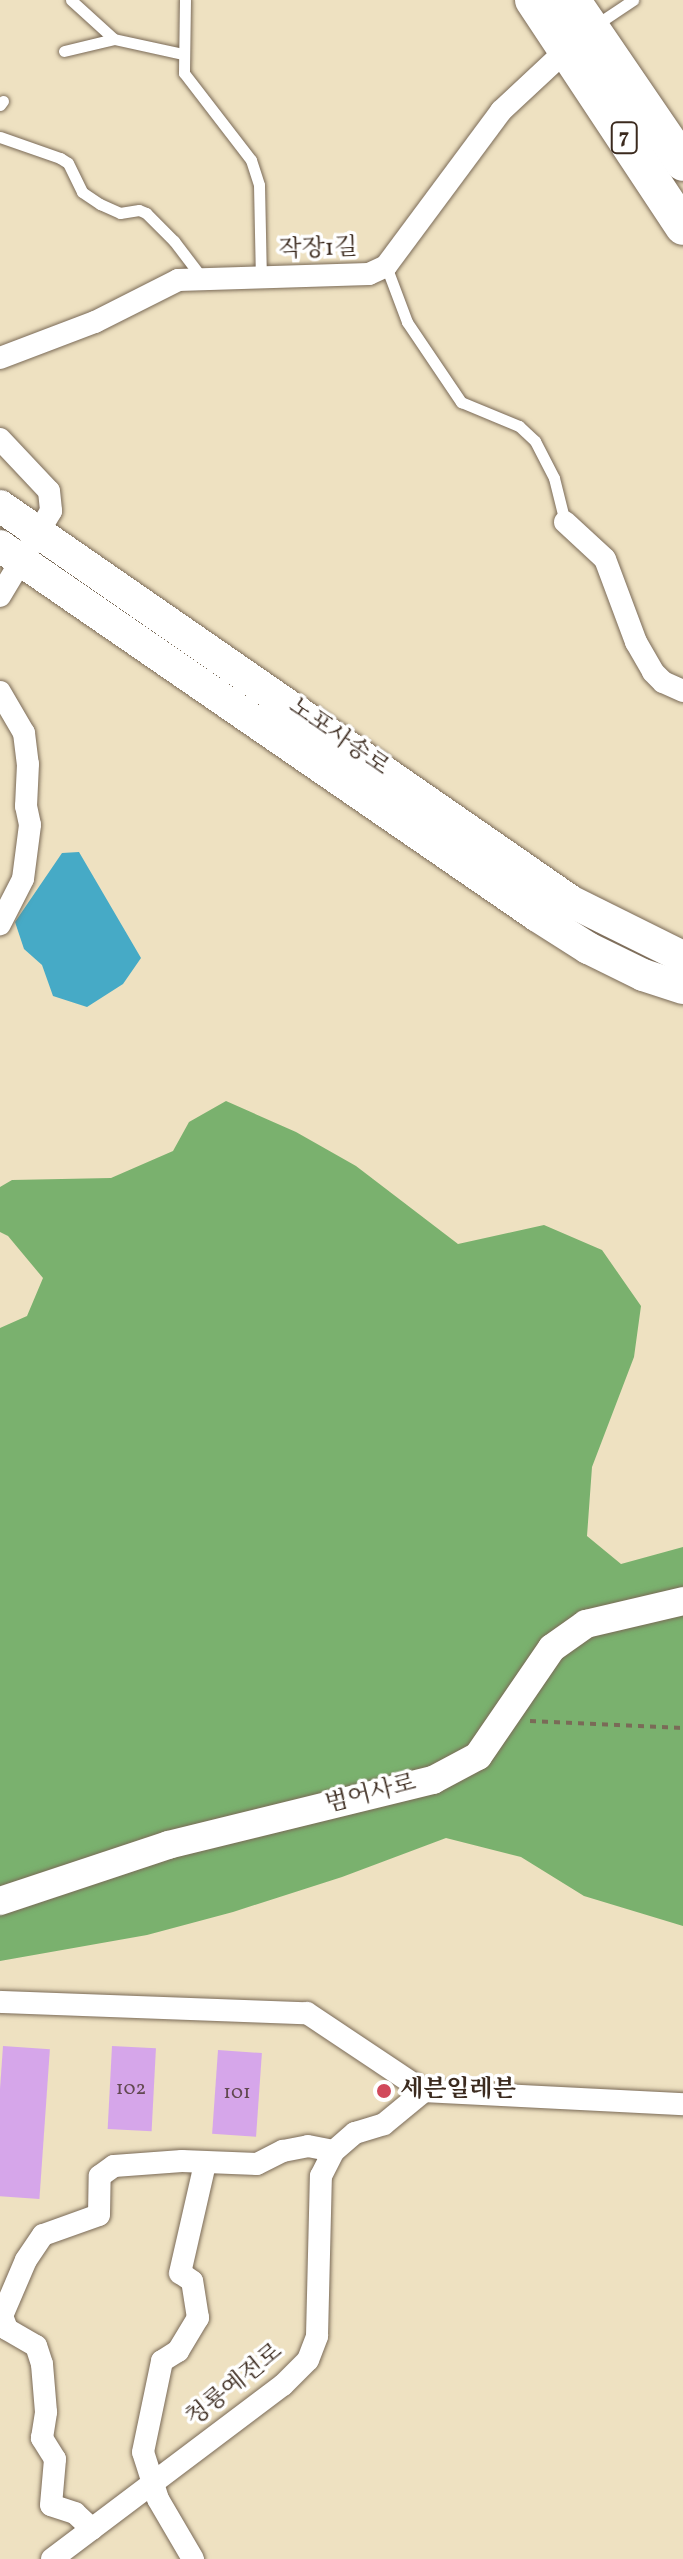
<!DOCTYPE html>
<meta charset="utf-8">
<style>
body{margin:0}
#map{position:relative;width:683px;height:2559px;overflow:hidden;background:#eee1c1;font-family:Vollkorn,"Noto Serif KR",serif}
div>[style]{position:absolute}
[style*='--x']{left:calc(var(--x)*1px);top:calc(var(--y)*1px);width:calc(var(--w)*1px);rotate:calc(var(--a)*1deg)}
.forest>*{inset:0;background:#7ab16e}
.water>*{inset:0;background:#46aac6}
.building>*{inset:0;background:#d6a6ea;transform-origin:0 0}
.path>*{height:4px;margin-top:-2px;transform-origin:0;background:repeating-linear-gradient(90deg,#7a6a57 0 6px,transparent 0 12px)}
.roads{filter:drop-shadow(0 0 2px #7a6a57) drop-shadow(0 0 2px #7a6a57)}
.service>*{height:11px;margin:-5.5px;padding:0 5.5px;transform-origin:5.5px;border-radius:5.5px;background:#fff}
.minor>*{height:22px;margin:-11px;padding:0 11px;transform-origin:11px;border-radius:11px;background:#fff}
.tertiary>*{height:28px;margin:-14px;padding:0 14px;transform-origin:14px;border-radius:14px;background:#fff}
.secondary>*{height:32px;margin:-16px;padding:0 16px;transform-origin:16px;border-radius:16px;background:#fff}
.primary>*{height:36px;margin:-18px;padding:0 18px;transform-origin:18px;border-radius:18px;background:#fff}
.dots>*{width:22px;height:22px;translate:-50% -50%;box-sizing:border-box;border:4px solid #fff;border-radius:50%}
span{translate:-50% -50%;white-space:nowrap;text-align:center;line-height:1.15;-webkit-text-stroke:7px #fff;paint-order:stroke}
.number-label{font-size:20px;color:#624951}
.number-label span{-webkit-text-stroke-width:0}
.shield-label span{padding:2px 6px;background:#fff;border:2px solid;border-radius:6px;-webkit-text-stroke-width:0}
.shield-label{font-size:22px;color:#3b2a1e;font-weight:700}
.street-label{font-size:24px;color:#3b2a1e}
.poi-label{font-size:24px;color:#3b2a1e;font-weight:700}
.left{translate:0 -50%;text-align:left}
</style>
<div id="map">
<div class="forest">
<div style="clip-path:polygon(226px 1101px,296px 1132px,356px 1166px,458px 1244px,544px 1225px,602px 1250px,641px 1306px,634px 1357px,592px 1467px,587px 1536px,621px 1564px,683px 1547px,683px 1926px,584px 1896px,521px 1857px,446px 1838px,342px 1877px,233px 1912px,147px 1935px,0 1961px,0 1328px,27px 1316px,43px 1278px,8px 1236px,0 1232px,0 1187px,12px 1180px,111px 1178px,173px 1151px,189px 1122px)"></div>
</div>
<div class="water">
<div style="clip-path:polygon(79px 852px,141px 958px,123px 984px,87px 1007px,53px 996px,42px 965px,24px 949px,15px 922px,62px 853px)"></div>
</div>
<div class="building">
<div style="left:3px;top:2046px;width:47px;height:150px;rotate:4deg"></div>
<div style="left:112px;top:2046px;width:44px;height:83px;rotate:3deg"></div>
<div style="left:218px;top:2050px;width:44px;height:84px;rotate:4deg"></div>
</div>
<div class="path">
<div style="--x:530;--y:1721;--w:153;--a:2.6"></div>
</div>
<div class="roads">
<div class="service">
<div style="--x:71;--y:0;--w:58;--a:42.2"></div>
<div style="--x:185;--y:0;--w:73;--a:90.8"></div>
<div style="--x:184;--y:73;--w:110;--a:52.4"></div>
<div style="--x:251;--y:160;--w:26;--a:72"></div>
<div style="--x:259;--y:185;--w:93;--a:88.8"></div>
<div style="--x:594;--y:26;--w:47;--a:-33.7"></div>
<div style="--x:64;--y:51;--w:51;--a:-13.5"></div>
<div style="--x:114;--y:39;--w:71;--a:12.3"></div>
<div style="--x:0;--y:105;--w:5;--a:-53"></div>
<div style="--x:0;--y:137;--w:64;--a:19.3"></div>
<div style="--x:60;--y:158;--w:9;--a:32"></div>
<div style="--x:68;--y:163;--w:32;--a:64"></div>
<div style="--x:82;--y:192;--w:22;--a:34"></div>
<div style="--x:100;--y:204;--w:22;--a:24"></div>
<div style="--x:120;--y:213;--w:19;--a:-9"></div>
<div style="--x:139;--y:210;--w:8;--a:23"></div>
<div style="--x:146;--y:213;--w:40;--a:45"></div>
<div style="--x:174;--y:241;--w:48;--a:52.7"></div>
<div style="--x:386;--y:266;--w:60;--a:69.4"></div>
<div style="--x:407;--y:322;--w:97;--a:56"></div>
<div style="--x:461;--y:402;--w:63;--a:22.5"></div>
<div style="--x:519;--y:426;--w:22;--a:43"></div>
<div style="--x:535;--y:441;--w:42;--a:62.8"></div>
<div style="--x:554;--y:478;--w:45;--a:76"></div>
</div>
<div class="minor">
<div style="--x:0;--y:358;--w:102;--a:-20.8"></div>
<div style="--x:95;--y:322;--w:93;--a:-26.8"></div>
<div style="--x:178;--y:280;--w:191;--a:-1.8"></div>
<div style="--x:369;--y:274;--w:19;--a:-25"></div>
<div style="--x:386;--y:266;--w:193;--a:-53.4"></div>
<div style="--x:501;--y:111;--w:101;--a:-43"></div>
<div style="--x:0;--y:439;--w:71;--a:46.7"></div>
<div style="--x:49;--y:491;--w:20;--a:84"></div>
<div style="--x:51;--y:511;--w:99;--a:121"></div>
<div style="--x:565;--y:522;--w:54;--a:42.8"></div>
<div style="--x:605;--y:559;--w:89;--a:69.5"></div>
<div style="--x:636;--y:642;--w:34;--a:60"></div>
<div style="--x:653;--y:672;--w:14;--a:45"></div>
<div style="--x:663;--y:682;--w:22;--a:24"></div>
<div style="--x:0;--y:692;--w:48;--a:59.7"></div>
<div style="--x:24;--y:733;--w:31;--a:83"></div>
<div style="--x:28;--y:764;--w:42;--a:92.7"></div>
<div style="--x:26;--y:806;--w:19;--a:78"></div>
<div style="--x:30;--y:825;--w:54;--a:97.4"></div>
<div style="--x:23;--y:879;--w:51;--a:117.1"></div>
<div style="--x:0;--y:2002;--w:307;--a:2.1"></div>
<div style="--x:307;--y:2013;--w:141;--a:33.7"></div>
<div style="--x:424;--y:2091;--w:259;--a:2.9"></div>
<div style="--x:92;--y:2529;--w:23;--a:-137"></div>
<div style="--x:75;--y:2513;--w:25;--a:-162"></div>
<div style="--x:51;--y:2505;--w:46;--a:-85"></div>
<div style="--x:55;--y:2459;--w:25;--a:-122"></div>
<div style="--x:42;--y:2438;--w:26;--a:-81"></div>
<div style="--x:46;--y:2412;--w:48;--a:-94.8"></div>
<div style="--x:42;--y:2364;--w:19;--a:-108"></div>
<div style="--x:36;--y:2346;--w:34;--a:-150"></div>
<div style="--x:7;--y:2329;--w:14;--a:-111"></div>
<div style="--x:2;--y:2316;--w:61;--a:-66.8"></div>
<div style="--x:26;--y:2260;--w:30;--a:-56"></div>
<div style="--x:43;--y:2235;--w:59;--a:-19.7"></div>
<div style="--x:99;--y:2215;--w:39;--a:-89"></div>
<div style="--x:100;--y:2176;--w:17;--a:-36"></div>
<div style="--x:114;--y:2166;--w:68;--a:-4.2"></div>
<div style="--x:182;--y:2161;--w:75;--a:2.3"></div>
<div style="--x:257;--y:2164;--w:29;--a:-27"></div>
<div style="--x:283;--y:2151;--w:25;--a:-11"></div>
<div style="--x:308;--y:2146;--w:26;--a:11"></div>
<div style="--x:52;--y:2559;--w:289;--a:-37"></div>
<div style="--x:283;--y:2385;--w:35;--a:-45"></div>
<div style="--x:308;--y:2360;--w:26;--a:-69"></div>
<div style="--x:317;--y:2336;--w:160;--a:-88.6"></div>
<div style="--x:321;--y:2176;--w:28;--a:-63"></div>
<div style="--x:334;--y:2151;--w:28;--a:-41"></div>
<div style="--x:355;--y:2133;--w:30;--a:-17"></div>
<div style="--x:384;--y:2124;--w:52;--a:-39.5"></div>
<div style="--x:193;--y:2559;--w:69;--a:-120.3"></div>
<div style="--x:158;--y:2499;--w:49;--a:-107.7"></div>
<div style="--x:143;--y:2452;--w:93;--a:-78.2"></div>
<div style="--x:162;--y:2361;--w:19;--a:-32"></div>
<div style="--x:178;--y:2351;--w:39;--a:-59"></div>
<div style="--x:198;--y:2318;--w:37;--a:-99"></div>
<div style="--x:192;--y:2281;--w:14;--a:-146"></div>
<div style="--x:180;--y:2273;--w:112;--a:-77.1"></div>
</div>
<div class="tertiary">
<div style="--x:0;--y:1901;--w:177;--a:-18.4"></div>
<div style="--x:168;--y:1845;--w:273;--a:-13.8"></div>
<div style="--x:433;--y:1780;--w:51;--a:-28.1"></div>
<div style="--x:478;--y:1756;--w:131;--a:-55.6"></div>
<div style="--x:552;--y:1648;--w:42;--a:-35.2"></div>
<div style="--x:586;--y:1624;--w:100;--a:-13.3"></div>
</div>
<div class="secondary">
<div style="--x:0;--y:506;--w:696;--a:34.7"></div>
<div style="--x:572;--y:902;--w:124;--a:26.4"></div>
<div style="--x:0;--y:546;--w:651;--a:34.54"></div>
<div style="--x:536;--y:915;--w:62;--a:32.4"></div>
<div style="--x:588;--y:948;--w:61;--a:26.1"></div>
<div style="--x:643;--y:975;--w:42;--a:18"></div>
</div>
<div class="primary">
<div style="--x:533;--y:0;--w:272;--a:56.5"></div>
<div style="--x:572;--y:0;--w:197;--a:55.7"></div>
</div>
</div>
<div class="dots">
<div style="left:384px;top:2091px;background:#d1495b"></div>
</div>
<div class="number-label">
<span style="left:131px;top:2089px">102</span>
<span style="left:237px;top:2093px">101</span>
</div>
<div class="shield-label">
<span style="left:624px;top:138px">7</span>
</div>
<div class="street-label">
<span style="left:318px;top:250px;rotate:-2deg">작장1길</span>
<span style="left:338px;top:738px;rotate:35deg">노포사송로</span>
<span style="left:371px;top:1795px;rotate:-14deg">범어사로</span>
<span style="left:235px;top:2386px;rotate:-39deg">청룡예전로</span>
</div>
<div class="poi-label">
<span class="left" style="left:400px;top:2091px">세븐일레븐</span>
</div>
</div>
